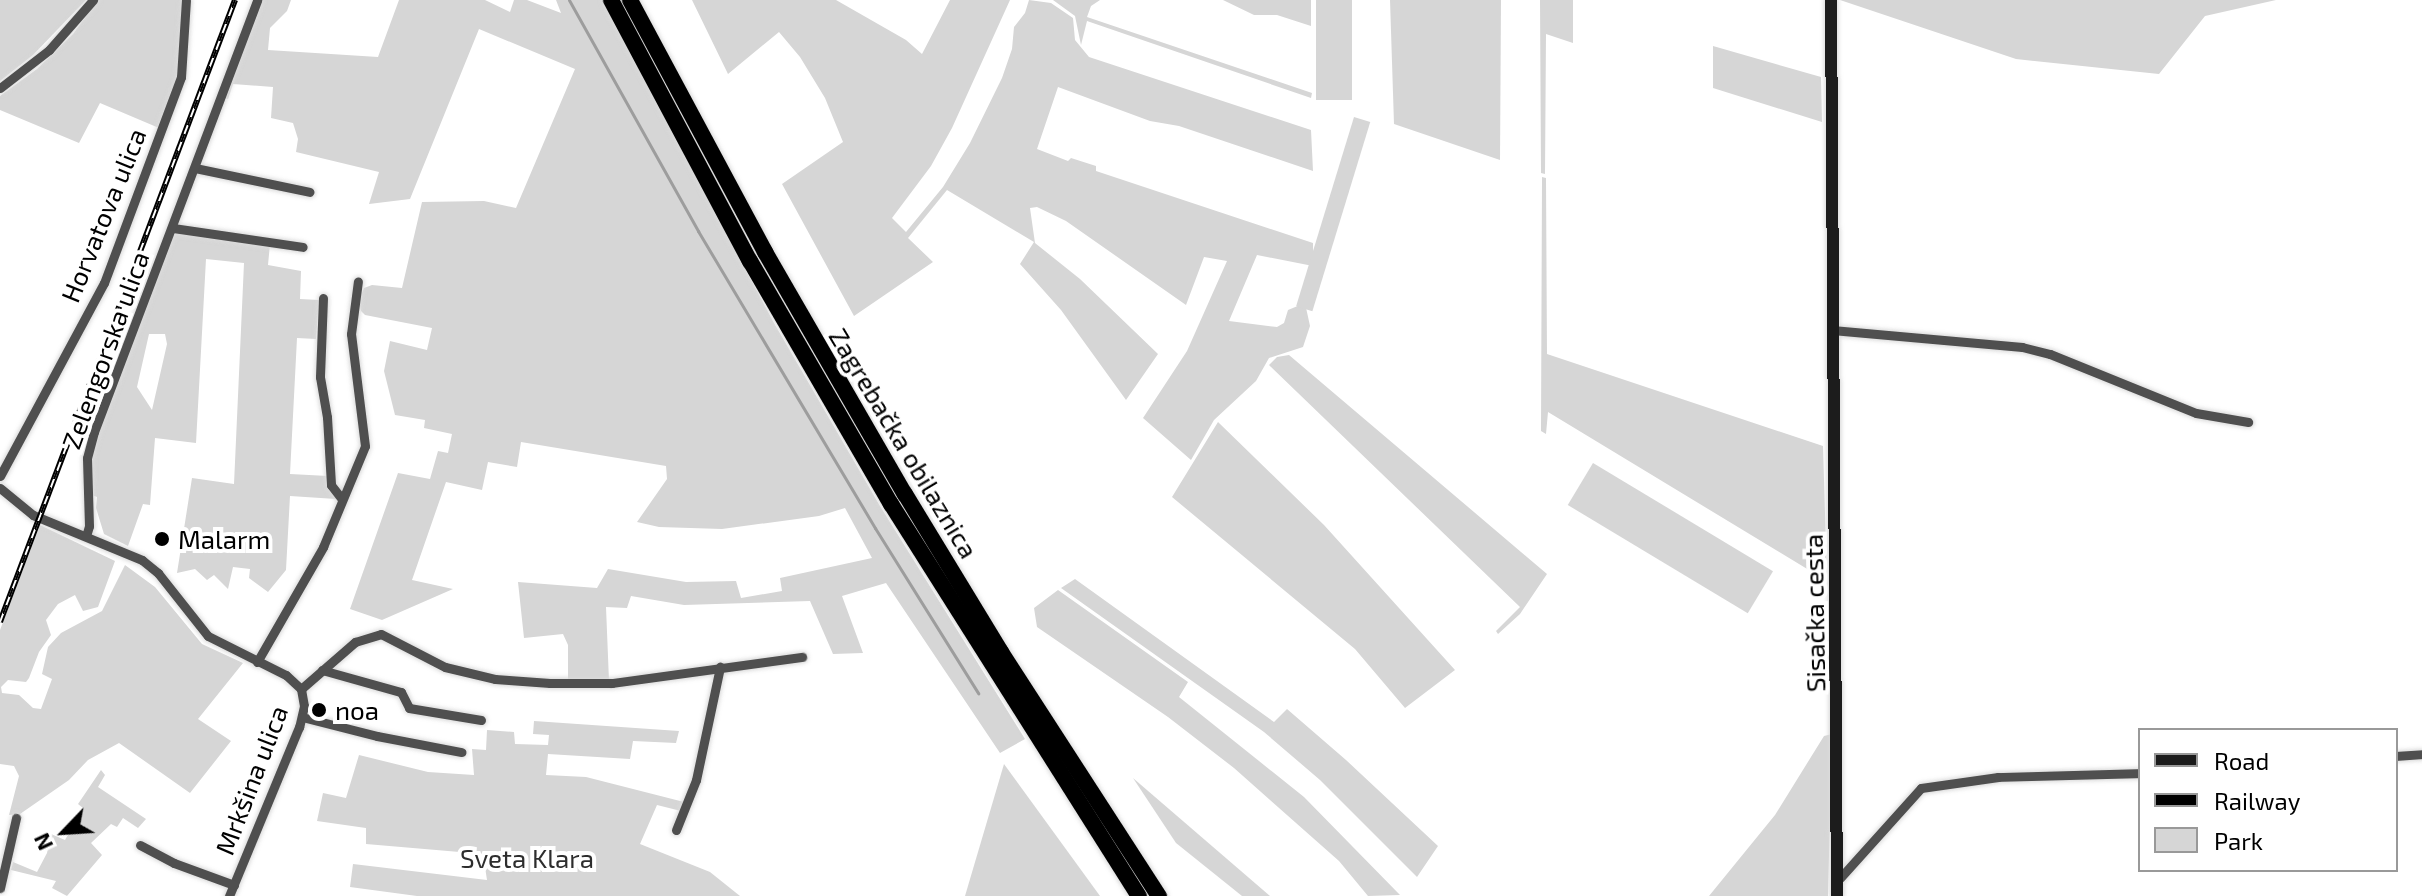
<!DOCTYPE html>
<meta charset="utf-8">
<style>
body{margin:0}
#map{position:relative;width:2422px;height:896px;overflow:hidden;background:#fff;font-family:"Exo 2",sans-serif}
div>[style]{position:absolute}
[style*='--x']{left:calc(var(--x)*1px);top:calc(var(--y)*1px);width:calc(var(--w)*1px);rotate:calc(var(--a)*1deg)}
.green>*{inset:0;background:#d6d6d6;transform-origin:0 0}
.stream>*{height:3px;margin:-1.5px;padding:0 1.5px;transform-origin:1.5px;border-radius:1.5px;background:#9d9d9d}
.roads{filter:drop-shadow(0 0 2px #dbdbdb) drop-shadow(0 0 2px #dbdbdb)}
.minor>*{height:9px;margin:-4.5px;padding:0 4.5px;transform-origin:4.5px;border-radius:4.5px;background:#4f4f4f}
.secondary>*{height:12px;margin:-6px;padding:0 6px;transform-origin:6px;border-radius:6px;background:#1c1c1c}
.motorway>*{height:16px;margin:-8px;padding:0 8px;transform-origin:8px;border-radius:8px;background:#000}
.rail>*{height:6px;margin-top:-3px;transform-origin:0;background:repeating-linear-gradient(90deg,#fff 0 9px,#000 0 18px);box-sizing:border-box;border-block:2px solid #000}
.dots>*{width:22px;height:22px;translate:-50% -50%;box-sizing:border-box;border:4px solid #fff;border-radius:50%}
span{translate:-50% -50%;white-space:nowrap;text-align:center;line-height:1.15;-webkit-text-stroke:8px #fff;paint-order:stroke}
.street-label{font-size:26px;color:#000}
.poi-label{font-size:26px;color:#000}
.left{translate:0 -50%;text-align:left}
.park-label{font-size:26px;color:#2d2d2d}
.legend{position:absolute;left:2138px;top:728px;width:260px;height:144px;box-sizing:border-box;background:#fff;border:2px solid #999;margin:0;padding:10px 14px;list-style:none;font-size:24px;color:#000}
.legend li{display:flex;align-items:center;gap:16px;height:40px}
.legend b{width:40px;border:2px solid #999}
.north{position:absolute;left:24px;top:792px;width:80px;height:80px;-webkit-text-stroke:6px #fff;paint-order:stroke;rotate:245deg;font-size:22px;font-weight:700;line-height:32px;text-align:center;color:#000}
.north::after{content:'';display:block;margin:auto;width:28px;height:36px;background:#000;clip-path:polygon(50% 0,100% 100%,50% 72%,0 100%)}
</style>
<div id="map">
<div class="green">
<div style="clip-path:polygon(0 0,86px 0,33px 55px,0 81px)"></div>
<div style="clip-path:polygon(98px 0,183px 0,179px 72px,159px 128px,100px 103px,79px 143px,0 110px,0 96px,37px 69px,73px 34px)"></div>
<div style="clip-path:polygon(260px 0,291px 0,287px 11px,270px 28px,268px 50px,378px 57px,399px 0,485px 0,510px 12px,514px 0,527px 0,561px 13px,556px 0,602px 0,774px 323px,880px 506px,1025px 739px,1000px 753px,886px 583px,842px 596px,863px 653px,833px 654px,810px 601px,684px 605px,631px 596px,627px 608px,606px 607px,609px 681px,568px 681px,568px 645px,563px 634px,524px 638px,518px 582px,597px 588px,608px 569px,686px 582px,736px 581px,741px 598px,782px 591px,780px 578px,872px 558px,845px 508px,819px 516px,722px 529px,659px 527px,637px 522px,667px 479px,666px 466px,521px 442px,517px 467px,488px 462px,482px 490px,446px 482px,412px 580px,453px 589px,382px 620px,350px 609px,398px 473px,430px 479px,438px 451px,448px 453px,452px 434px,424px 428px,425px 420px,395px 415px,384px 371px,390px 341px,427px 350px,432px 328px,365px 315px,361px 311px,359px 300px,364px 288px,372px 285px,402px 288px,422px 202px,484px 201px,516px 208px,575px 69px,479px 29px,410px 199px,369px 204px,379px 172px,296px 152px,298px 139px,293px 123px,271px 118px,273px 87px,233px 84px,228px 99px,225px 98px)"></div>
<div style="clip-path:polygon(692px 0,836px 0,906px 40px,922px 54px,950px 0,1010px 0,952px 128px,931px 166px,892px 218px,906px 232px,943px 187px,970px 143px,1002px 78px,1012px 49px,1014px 27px,1025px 13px,1029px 0,1051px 3px,1073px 18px,1075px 40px,1089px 57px,1311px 130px,1313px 171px,1179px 126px,1150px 121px,1058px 87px,1037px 149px,1068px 161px,1071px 158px,1096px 166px,1096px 171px,1313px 243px,1313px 266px,1257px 255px,1229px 321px,1277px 327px,1284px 323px,1288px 310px,1305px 303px,1310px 326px,1303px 347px,1269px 358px,1256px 381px,1214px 420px,1191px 460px,1143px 418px,1187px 351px,1227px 261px,1204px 257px,1186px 305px,1066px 221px,1037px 207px,1030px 208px,1035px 243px,1080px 279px,1158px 354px,1126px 400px,1061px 310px,1020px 264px,1034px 242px,947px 190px,908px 238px,933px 262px,854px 316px,782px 184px,843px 142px,825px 98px,800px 57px,779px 32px,728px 74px)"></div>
<div style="clip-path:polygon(1053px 0,1100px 0,1091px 6px,1087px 17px,1312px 93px,1311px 98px,1087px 21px,1081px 45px,1075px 16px)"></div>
<div style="clip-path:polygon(1223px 0,1311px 0,1311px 26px,1277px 15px,1254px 15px)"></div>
<div style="left:1316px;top:0;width:36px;height:100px"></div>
<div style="clip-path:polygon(1390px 0,1501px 0,1500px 160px,1394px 124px)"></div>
<div style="clip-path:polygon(1540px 0,1573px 0,1573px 43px,1546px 34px,1545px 174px,1541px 173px)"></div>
<div style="clip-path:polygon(1840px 0,2276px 0,2205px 16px,2159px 74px,2016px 59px)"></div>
<div style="clip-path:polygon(1713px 46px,1821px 77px,1822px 122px,1713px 88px)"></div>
<div style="left:1354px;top:117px;width:17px;height:198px;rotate:17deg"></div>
<div style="clip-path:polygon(1542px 177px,1546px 178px,1547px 354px,1823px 446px,1827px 581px,1548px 412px,1546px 434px,1541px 431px)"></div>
<div style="clip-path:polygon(evenodd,179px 232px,270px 244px,268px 265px,301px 271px,300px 299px,319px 300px,316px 339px,297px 338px,290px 474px,328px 476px,329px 488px,336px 499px,290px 496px,286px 570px,268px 592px,249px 578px,250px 569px,233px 567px,228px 589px,214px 575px,207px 580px,195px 569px,177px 573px,192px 478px,234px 484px,244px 263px,206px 259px,196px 443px,155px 438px,150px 505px,143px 504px,128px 546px,104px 534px,96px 508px,97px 497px,92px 495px,90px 458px,97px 433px,173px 236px,179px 232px,149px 334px,165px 334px,167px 344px,152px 410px,137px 387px,149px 334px)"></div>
<div style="clip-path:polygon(1289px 355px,1547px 574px,1520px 614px,1498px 634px,1496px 631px,1520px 607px,1269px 365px,1277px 357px)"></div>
<div style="clip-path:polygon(1218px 422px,1324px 525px,1455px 670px,1405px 708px,1355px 649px,1172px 497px)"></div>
<div style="left:1593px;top:463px;width:210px;height:49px;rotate:31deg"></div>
<div style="clip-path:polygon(40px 525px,115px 561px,98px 607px,83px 611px,75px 595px,58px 604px,46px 620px,51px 635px,39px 652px,29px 678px,26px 682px,8px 680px,1px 687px,2px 693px,19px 695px,33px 708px,41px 709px,52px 679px,42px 674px,48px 647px,61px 633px,102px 611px,125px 565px,155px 587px,202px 644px,243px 663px,198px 719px,231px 741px,190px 793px,119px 743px,88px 760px,69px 780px,20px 814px,9px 815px,19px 776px,14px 766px,0 764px,0 630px)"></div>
<div style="clip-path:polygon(1075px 579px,1274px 722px,1287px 709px,1346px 760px,1438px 846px,1417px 877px,1320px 780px,1264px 732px,1061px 588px)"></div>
<div style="clip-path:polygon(1058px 590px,1188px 682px,1179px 697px,1304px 797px,1400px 895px,1368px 896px,1339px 861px,1234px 768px,1168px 717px,1037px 627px,1034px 608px)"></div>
<div style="clip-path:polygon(534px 721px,679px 731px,676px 743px,633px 741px,630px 759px,548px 754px,546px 775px,586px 777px,684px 802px,681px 811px,657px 805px,640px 844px,710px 872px,740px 896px,417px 896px,350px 887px,353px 864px,487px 880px,483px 854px,366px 844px,366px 828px,317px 821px,323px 793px,346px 798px,359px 755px,428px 772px,474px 775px,472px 749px,486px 750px,487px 730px,514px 732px,515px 744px,548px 745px,549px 735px,533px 734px)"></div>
<div style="clip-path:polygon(1832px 734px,1828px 896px,1709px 896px,1775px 815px,1824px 736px)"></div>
<div style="clip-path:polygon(1004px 764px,1100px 896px,965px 896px)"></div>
<div style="clip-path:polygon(101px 770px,105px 775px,98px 787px,146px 819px,138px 828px,123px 818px,117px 827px,111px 824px,91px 843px,102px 855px,67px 896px,52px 888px,56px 881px,11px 870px,13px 862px,37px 872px,47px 853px,51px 834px,65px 840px,83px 808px,78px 804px)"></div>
<div style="clip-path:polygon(1133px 778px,1270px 896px,1242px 896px,1176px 843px)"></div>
</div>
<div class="stream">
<div style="--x:569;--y:0;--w:265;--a:60.8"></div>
<div style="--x:698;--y:231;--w:346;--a:59.2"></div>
<div style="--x:875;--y:528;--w:195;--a:58"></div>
</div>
<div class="roads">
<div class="minor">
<div style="--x:0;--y:88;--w:62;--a:-37.8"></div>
<div style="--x:49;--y:50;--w:67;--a:-48.7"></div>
<div style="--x:195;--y:168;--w:117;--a:11.8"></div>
<div style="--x:173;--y:228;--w:131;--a:8.3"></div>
<div style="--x:323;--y:298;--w:79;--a:92.2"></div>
<div style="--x:320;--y:377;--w:41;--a:80.1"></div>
<div style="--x:327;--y:417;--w:68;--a:86.6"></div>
<div style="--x:331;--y:485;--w:16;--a:52"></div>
<div style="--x:1832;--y:330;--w:191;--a:5.1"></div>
<div style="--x:2022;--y:347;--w:29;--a:14"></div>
<div style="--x:2050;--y:354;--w:157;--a:22"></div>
<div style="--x:2196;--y:413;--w:53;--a:9.8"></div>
<div style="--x:0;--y:476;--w:219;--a:-61.7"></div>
<div style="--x:104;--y:283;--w:220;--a:-69.5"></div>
<div style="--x:181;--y:77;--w:77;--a:-86.3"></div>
<div style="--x:0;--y:488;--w:43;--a:39.3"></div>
<div style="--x:33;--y:515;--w:118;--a:22.4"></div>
<div style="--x:142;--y:560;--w:21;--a:39"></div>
<div style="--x:158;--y:573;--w:80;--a:51.6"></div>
<div style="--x:208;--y:636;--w:87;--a:26.6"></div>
<div style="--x:286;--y:675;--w:21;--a:43"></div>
<div style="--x:301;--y:689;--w:17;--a:80"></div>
<div style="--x:304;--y:706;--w:22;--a:103"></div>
<div style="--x:299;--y:727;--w:183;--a:112.5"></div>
<div style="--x:86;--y:536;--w:10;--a:-73"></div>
<div style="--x:89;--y:526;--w:68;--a:-91.7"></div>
<div style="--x:87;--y:458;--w:27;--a:-75"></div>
<div style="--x:94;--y:432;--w:462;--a:-69.3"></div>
<div style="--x:257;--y:662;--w:133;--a:-60.1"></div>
<div style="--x:323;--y:547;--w:109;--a:-67.4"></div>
<div style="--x:365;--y:446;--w:113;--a:-97.1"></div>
<div style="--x:351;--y:334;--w:53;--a:-82.5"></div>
<div style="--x:322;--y:670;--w:82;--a:15.6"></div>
<div style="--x:401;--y:692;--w:18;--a:63"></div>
<div style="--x:409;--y:708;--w:73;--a:9.5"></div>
<div style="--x:301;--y:689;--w:72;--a:-41"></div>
<div style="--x:355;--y:642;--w:27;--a:-17"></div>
<div style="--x:381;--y:634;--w:72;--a:27.3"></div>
<div style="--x:445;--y:667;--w:51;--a:13.5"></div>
<div style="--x:495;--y:679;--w:55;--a:4.2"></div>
<div style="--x:550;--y:683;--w:62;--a:0"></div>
<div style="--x:612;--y:683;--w:192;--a:-7.8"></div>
<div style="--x:302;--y:717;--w:77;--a:14.2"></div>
<div style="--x:377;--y:736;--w:86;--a:10.8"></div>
<div style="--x:2396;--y:756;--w:26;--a:-4"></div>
<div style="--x:676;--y:830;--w:54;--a:-68.2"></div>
<div style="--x:696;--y:780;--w:116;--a:-78"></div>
<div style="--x:140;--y:845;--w:38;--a:28"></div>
<div style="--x:174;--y:863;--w:64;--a:20.1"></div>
<div style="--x:1840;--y:878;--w:121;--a:-48"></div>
<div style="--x:1921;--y:788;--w:78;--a:-8.1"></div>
<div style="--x:1998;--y:777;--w:142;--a:-1.6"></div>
<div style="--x:0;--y:888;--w:72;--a:-77.1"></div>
</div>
<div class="secondary">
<div style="--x:1831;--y:0;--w:896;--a:89.62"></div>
</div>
<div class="motorway">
<div style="--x:611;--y:0;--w:296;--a:62"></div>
<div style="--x:750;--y:261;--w:281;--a:59.9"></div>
<div style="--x:891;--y:504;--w:464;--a:57.7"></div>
<div style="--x:630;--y:0;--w:286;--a:61.8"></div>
<div style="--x:765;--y:252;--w:280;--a:60"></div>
<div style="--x:905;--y:494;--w:185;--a:58.7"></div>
<div style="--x:1001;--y:652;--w:291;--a:57.1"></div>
</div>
</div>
<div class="rail">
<div style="--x:0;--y:622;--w:665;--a:-69.3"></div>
</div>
<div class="dots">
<div style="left:162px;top:539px;background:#000"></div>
<div style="left:319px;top:710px;background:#000"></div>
</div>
<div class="street-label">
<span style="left:103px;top:215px;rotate:-68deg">Horvatova ulica</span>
<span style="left:105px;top:350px;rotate:-70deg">Zelengorska ulica</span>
<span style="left:904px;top:443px;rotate:59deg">Zagrebačka obilaznica</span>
<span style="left:1814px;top:613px;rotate:-91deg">Sisačka cesta</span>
<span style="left:251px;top:780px;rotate:-69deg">Mrkšina ulica</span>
</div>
<div class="poi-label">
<span class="left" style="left:178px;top:539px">Malarm</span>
<span class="left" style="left:335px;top:710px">noa</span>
</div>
<div class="park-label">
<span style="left:527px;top:858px">Sveta Klara</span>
</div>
<ul class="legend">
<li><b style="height:10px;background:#1c1c1c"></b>Road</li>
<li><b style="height:10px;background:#000"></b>Railway</li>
<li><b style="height:22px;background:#d6d6d6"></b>Park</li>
</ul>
<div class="north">N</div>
</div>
